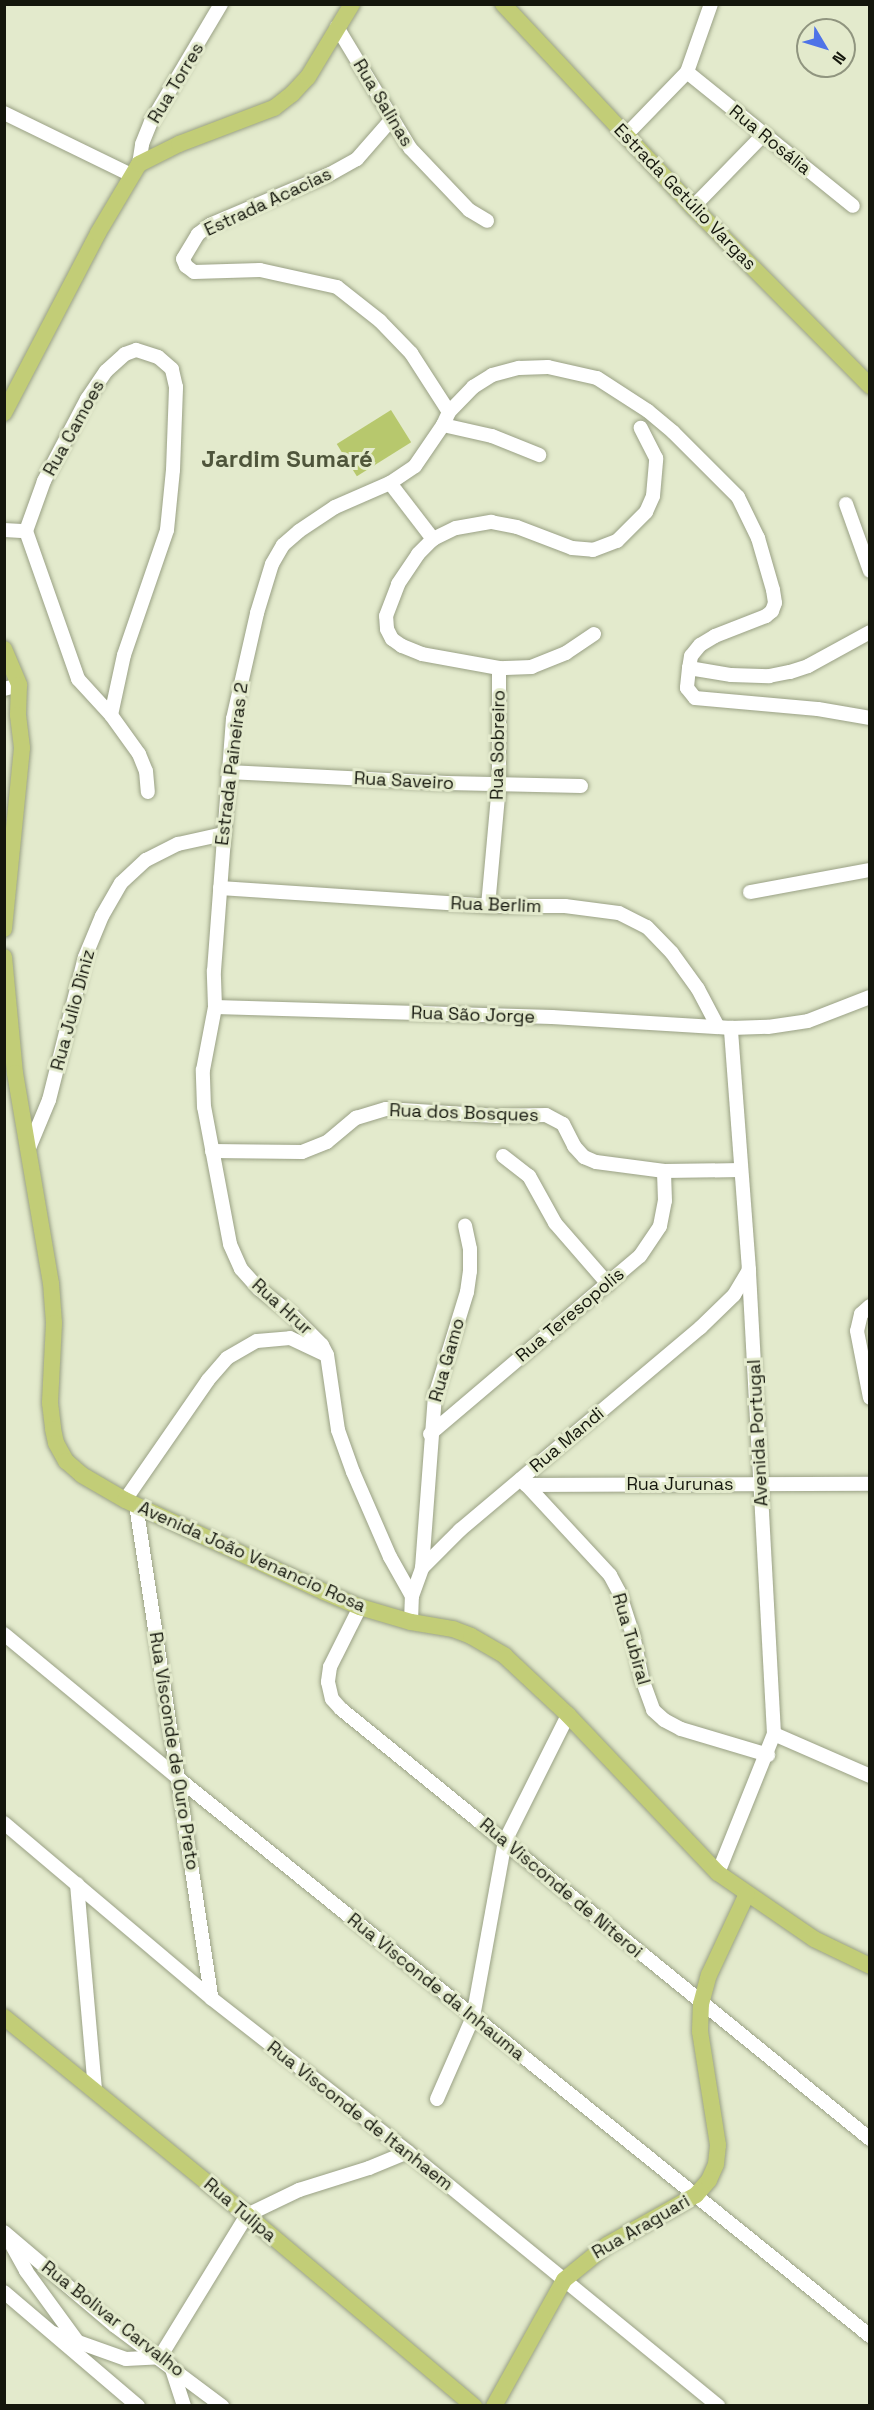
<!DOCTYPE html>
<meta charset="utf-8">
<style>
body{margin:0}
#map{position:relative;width:874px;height:2410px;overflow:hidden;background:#e3eacc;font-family:"Space Grotesk",sans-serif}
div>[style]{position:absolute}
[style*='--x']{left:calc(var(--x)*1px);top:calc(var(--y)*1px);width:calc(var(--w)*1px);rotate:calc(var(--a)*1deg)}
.green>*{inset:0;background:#b7c86d;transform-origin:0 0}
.roads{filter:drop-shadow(0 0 2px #9aa185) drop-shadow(0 0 2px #9aa185)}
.minor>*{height:14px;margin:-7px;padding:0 7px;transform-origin:7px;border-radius:7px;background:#fff}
.major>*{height:16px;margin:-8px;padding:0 8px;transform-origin:8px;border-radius:8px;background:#c2cd77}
span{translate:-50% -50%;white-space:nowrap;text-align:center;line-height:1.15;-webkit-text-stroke:6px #e3eacc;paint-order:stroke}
.street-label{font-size:18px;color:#14160c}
.district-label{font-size:24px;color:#4f553b;font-weight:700}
.frame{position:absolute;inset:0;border:6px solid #14160c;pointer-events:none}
.north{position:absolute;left:796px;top:18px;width:60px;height:60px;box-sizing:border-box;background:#e3eacc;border:2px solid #90957f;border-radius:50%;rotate:128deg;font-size:16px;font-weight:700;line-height:24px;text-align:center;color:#14160c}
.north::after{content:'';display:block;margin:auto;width:21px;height:27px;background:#4e73e7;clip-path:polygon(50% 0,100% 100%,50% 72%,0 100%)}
</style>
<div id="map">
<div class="green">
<div style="left:391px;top:410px;width:38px;height:64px;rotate:58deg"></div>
</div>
<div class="roads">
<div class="minor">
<div style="--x:337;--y:27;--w:141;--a:58.9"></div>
<div style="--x:410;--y:148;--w:86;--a:46.4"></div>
<div style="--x:469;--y:210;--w:21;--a:31"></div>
<div style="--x:687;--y:72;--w:213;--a:38.9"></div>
<div style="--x:4;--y:113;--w:141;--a:26"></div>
<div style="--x:391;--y:120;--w:52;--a:131.1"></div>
<div style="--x:357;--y:159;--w:31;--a:151"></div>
<div style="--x:330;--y:174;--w:130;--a:157"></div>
<div style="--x:210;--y:225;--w:15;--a:143"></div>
<div style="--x:198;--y:234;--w:29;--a:121"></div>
<div style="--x:183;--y:259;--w:8;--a:67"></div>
<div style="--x:186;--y:266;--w:10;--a:37"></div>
<div style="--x:194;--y:272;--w:66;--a:-1.7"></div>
<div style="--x:260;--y:270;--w:79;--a:12.4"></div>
<div style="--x:337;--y:287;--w:55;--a:38.3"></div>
<div style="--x:380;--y:321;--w:45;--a:45.9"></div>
<div style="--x:411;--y:353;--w:70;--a:57.2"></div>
<div style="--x:625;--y:136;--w:89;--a:-45.9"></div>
<div style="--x:687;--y:72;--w:72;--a:-70.6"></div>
<div style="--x:139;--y:164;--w:20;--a:-81"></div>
<div style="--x:142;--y:144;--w:24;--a:-68"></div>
<div style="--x:151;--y:122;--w:137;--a:-59.3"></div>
<div style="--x:693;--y:207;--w:100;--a:-45.8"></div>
<div style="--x:443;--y:425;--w:50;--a:12.7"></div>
<div style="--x:492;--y:436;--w:51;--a:22"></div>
<div style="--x:390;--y:483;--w:71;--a:52.5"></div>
<div style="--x:846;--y:504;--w:71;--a:70.3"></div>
<div style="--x:4;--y:530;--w:22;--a:3"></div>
<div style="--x:594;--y:634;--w:34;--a:146"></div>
<div style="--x:566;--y:653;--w:37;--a:158"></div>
<div style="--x:532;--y:667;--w:33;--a:178"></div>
<div style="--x:499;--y:668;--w:78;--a:-169.7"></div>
<div style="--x:422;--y:654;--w:22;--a:-158"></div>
<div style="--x:402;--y:646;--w:12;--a:-145"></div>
<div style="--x:392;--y:639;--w:11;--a:-117"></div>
<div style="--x:387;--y:629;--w:13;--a:-94"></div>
<div style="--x:386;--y:616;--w:34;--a:-69"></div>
<div style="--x:398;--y:584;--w:36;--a:-56"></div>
<div style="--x:418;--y:554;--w:21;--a:-45"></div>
<div style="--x:433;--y:539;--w:25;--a:-26"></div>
<div style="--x:456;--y:528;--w:36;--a:-10"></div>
<div style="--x:491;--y:522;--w:26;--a:11"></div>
<div style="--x:517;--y:527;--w:59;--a:20.9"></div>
<div style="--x:572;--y:548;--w:21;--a:5"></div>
<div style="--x:593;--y:550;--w:26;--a:-21"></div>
<div style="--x:617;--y:541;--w:41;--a:-45"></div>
<div style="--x:646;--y:512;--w:17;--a:-66"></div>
<div style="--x:653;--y:496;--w:38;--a:-85"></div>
<div style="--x:656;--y:458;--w:34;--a:-117"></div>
<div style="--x:689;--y:668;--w:20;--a:96"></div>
<div style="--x:687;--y:688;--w:13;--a:51"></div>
<div style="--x:695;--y:698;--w:123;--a:5.1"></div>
<div style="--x:818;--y:709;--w:53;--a:9.8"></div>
<div style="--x:4;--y:689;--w:16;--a:-15"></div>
<div style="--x:111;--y:715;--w:61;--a:-77.8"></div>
<div style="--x:124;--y:655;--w:132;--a:-71"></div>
<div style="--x:167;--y:530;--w:60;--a:-84.3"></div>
<div style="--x:173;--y:470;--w:83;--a:-87.9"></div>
<div style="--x:176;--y:387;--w:18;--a:-103"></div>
<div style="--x:172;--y:369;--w:18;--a:-139"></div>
<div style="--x:158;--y:357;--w:23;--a:-162"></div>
<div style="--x:136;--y:350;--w:12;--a:160"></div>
<div style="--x:125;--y:354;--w:25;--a:138"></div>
<div style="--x:106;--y:371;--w:34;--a:124"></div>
<div style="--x:87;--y:399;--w:93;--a:117.7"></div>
<div style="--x:44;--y:481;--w:53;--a:109.8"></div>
<div style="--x:26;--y:531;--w:157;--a:70.6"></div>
<div style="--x:78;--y:679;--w:49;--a:47.5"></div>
<div style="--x:111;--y:715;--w:48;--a:54.3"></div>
<div style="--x:139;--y:754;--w:18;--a:68"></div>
<div style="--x:146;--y:771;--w:21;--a:85"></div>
<div style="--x:228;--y:772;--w:219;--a:2.9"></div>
<div style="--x:447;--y:783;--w:134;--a:1.3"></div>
<div style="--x:220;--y:888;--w:269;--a:3.8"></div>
<div style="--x:488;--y:906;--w:77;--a:0"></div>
<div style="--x:565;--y:906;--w:54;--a:7.4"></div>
<div style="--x:619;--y:913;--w:31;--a:27"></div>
<div style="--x:647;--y:927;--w:36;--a:46"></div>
<div style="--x:672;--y:953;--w:44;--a:54.2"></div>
<div style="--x:698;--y:989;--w:41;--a:62.2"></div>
<div style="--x:750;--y:892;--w:122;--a:-10.4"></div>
<div style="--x:488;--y:906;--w:121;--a:-84.8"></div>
<div style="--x:499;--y:785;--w:117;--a:-90"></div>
<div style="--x:215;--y:1007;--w:337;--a:1.7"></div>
<div style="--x:552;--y:1017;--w:179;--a:3.5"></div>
<div style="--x:731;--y:1028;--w:37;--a:-2"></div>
<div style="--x:768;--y:1027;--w:40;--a:-8.5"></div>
<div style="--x:808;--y:1021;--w:66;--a:-21.2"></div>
<div style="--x:29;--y:1148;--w:52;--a:-67.4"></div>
<div style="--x:49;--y:1100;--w:147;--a:-75.9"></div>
<div style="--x:85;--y:957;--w:44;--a:-67.5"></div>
<div style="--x:102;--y:916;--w:38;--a:-60"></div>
<div style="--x:121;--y:883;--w:34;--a:-43"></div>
<div style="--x:146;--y:860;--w:36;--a:-27"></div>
<div style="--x:178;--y:844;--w:46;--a:-12.5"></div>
<div style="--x:212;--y:1151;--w:90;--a:0.6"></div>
<div style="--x:302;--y:1152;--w:27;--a:-22"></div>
<div style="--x:327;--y:1142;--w:38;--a:-40"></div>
<div style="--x:356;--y:1118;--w:31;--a:-17"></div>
<div style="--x:386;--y:1109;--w:110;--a:3.6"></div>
<div style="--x:496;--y:1116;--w:50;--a:-1.1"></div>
<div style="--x:546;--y:1115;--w:19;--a:28"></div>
<div style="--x:563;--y:1124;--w:25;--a:63"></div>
<div style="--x:574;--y:1146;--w:15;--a:48"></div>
<div style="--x:584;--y:1157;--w:13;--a:23"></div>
<div style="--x:596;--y:1162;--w:69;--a:7.5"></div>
<div style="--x:664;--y:1171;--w:77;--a:-0.7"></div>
<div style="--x:503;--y:1156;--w:33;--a:38"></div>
<div style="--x:529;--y:1176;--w:54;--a:61"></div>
<div style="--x:555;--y:1223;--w:81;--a:49"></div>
<div style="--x:870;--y:1306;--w:12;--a:138"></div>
<div style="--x:861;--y:1314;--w:17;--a:103"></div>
<div style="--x:857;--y:1331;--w:68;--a:79"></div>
<div style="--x:430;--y:1434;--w:275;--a:-40.3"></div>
<div style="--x:640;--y:1256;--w:36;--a:-56"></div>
<div style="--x:660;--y:1226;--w:25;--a:-79"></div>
<div style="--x:665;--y:1201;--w:30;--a:-92"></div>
<div style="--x:521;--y:1479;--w:131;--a:47.2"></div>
<div style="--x:610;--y:1575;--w:19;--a:62"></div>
<div style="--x:619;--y:1592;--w:45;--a:72"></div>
<div style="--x:633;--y:1635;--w:45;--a:78.4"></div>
<div style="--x:642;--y:1679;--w:33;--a:70"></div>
<div style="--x:653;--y:1710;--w:15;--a:42"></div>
<div style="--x:664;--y:1720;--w:19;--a:28"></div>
<div style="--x:681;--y:1729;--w:91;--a:16.6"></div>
<div style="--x:526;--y:1485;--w:344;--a:-0.2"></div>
<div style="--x:125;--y:1500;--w:146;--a:-55.3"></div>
<div style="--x:208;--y:1380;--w:29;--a:-49"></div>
<div style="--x:227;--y:1358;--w:34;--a:-30"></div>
<div style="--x:257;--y:1341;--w:33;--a:-5"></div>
<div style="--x:290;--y:1338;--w:38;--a:25"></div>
<div style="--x:136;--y:1505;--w:499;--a:81.3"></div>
<div style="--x:422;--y:1568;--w:172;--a:-85.7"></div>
<div style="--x:435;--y:1396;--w:109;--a:-72.9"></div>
<div style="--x:467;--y:1292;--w:21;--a:-82"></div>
<div style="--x:470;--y:1271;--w:22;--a:-90"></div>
<div style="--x:470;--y:1249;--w:24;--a:-102"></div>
<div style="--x:412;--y:1596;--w:45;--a:-119.4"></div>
<div style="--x:390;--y:1557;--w:93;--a:-113.5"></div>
<div style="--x:353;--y:1472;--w:45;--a:-109.7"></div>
<div style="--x:338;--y:1430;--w:76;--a:-98.3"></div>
<div style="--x:327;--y:1355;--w:11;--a:-117"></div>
<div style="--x:322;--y:1345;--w:45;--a:-135"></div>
<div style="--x:290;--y:1313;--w:39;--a:-142"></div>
<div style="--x:259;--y:1289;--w:27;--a:-132"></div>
<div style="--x:241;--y:1269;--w:27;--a:-114"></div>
<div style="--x:230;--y:1244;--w:139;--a:-100.7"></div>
<div style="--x:204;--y:1107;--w:37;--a:-92"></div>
<div style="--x:203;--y:1070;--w:64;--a:-79.2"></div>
<div style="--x:215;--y:1007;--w:36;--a:-92"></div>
<div style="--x:214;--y:971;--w:253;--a:-85.7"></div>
<div style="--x:233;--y:719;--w:109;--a:-77.2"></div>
<div style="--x:257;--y:613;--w:51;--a:-73"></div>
<div style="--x:272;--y:564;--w:22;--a:-60"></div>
<div style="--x:283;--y:545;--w:21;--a:-41"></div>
<div style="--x:299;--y:531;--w:43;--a:-33.7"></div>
<div style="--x:335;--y:507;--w:60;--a:-23.6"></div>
<div style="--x:390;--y:483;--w:30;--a:-34"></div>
<div style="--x:415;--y:466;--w:50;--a:-55.7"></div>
<div style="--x:443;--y:425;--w:14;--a:-65"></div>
<div style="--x:449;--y:412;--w:35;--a:-46"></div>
<div style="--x:473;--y:387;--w:22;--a:-32"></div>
<div style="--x:492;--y:375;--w:28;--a:-15"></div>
<div style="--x:519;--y:368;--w:29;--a:-2"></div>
<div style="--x:548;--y:367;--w:50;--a:12.7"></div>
<div style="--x:597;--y:378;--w:61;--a:32.9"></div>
<div style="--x:648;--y:411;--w:33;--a:40"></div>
<div style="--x:673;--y:432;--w:92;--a:45"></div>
<div style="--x:738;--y:497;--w:46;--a:64"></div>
<div style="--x:758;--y:538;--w:54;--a:73.9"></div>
<div style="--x:773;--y:590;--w:13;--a:81"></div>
<div style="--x:775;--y:603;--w:9;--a:111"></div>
<div style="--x:772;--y:611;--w:8;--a:140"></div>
<div style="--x:766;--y:616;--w:55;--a:158.6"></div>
<div style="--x:715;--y:636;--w:17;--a:149"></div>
<div style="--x:700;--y:645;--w:14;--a:129"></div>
<div style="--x:691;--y:656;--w:12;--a:99"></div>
<div style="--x:689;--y:668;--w:43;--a:9.5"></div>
<div style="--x:731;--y:675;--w:38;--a:2"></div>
<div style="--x:769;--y:676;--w:21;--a:-11"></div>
<div style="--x:790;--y:672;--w:19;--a:-18"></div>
<div style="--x:808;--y:666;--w:71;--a:-28.7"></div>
<div style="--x:360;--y:1607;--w:67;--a:116.6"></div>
<div style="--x:330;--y:1667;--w:15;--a:98"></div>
<div style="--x:328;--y:1682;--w:17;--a:77"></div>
<div style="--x:332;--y:1699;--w:13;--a:48"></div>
<div style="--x:341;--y:1709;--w:682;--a:39.11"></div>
<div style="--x:411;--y:1622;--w:26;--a:-88"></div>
<div style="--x:412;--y:1596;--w:30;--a:-70"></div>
<div style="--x:422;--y:1568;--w:54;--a:-45"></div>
<div style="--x:460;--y:1530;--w:314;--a:-40.1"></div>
<div style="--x:700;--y:1328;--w:47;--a:-44.1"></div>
<div style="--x:734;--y:1295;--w:29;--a:-59"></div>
<div style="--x:4;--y:1634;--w:227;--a:39.6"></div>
<div style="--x:179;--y:1779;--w:888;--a:38.87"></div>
<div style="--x:774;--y:1734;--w:105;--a:23.6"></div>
<div style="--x:4;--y:1823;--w:271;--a:40.2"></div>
<div style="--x:211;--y:1998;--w:250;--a:38"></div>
<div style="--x:408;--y:2152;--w:401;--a:39.3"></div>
<div style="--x:718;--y:1873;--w:150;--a:-68.1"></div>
<div style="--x:774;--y:1734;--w:465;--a:-93.1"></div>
<div style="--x:749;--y:1270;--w:243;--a:-94.3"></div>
<div style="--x:77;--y:1884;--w:208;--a:85"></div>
<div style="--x:437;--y:2099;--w:90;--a:-66.3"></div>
<div style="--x:473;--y:2017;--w:179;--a:-79.7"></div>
<div style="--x:505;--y:1841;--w:141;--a:-63.4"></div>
<div style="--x:4;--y:2232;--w:145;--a:40.3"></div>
<div style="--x:115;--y:2326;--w:134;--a:36.8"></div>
<div style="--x:8;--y:2238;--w:38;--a:61"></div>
<div style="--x:26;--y:2271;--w:87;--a:53.9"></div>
<div style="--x:4;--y:2292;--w:176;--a:40.4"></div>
<div style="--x:53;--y:2333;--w:77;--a:19.6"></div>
<div style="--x:126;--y:2359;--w:34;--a:-3"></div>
<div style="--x:160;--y:2357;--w:167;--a:-58.5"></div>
<div style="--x:247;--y:2215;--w:58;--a:-25.7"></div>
<div style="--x:299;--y:2190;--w:73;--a:-17.4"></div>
<div style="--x:369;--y:2168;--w:42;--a:-22.3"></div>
<div style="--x:171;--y:2366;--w:42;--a:72"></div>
</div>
<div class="major">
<div style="--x:503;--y:4;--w:278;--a:46.9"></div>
<div style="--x:693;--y:207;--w:252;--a:45.3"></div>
<div style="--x:4;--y:413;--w:203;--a:-62.4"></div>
<div style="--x:98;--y:233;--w:80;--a:-59.3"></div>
<div style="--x:139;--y:164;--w:45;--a:-26.6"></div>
<div style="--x:179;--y:144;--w:102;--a:-20.8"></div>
<div style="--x:274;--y:108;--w:23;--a:-38"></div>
<div style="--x:292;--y:94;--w:23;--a:-47"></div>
<div style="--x:308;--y:77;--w:85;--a:-58.9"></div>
<div style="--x:4;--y:649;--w:39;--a:67"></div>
<div style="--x:19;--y:685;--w:30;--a:92"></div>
<div style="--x:18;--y:715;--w:33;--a:83"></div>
<div style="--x:22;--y:748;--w:182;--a:95.7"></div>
<div style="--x:4;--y:957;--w:117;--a:84.6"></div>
<div style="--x:15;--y:1073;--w:213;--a:80.3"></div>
<div style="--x:51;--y:1283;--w:40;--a:85.7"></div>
<div style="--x:54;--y:1323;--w:80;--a:92.9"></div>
<div style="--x:50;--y:1403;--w:26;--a:83"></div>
<div style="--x:53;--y:1429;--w:14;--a:78"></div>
<div style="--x:56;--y:1443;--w:21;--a:61"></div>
<div style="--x:66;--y:1461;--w:21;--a:41"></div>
<div style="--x:82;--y:1475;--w:50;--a:30.2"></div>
<div style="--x:125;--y:1500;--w:219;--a:24.8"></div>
<div style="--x:324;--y:1592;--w:39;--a:23"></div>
<div style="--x:360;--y:1607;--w:53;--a:16.4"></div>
<div style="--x:411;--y:1622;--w:43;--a:9.5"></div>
<div style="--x:453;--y:1629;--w:19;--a:21"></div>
<div style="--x:471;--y:1636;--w:39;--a:30"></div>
<div style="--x:505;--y:1656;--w:86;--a:43.1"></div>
<div style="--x:568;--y:1715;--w:218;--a:46.5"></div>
<div style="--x:718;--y:1873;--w:116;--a:34.5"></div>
<div style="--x:814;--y:1939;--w:62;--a:25.7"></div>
<div style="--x:4;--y:2017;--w:313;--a:39.2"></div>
<div style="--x:247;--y:2215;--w:297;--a:40.1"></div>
<div style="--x:494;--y:2406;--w:144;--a:-60.9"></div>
<div style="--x:564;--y:2280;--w:55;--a:-39.1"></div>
<div style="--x:607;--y:2245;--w:102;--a:-29.3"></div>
<div style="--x:696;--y:2195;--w:20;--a:-49"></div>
<div style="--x:709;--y:2180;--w:17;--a:-66"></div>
<div style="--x:716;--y:2164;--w:19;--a:-84"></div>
<div style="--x:718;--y:2145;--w:115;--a:-99"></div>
<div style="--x:700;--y:2031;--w:27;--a:-88"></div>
<div style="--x:701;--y:2004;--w:30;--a:-75"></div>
<div style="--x:709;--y:1975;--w:89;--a:-64.9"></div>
</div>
</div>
<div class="street-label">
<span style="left:176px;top:83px;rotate:-59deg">Rua Torres</span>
<span style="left:383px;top:103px;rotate:59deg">Rua Salinas</span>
<span style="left:770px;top:140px;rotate:39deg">Rua Rosália</span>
<span style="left:685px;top:197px;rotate:46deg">Estrada Getúlio Vargas</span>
<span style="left:268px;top:202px;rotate:-25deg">Estrada Acacias</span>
<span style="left:74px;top:428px;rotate:-61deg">Rua Camoes</span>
<span style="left:498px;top:745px;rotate:-89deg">Rua Sobreiro</span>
<span style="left:232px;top:764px;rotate:-83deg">Estrada Paineiras 2</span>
<span style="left:404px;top:781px;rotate:3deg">Rua Saveiro</span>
<span style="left:496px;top:905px;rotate:2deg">Rua Berlim</span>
<span style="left:73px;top:1010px;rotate:-75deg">Rua Julio Diniz</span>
<span style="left:473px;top:1015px;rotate:2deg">Rua São Jorge</span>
<span style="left:464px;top:1113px;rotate:2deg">Rua dos Bosques</span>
<span style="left:282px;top:1307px;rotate:42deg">Rua Hrur</span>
<span style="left:570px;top:1315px;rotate:-40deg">Rua Teresopolis</span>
<span style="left:447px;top:1360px;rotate:-74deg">Rua Gamo</span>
<span style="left:758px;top:1433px;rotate:-93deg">Avenida Portugal</span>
<span style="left:567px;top:1440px;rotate:-40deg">Rua Mandi</span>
<span style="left:680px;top:1484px">Rua Jurunas</span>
<span style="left:252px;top:1557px;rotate:24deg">Avenida João Venancio Rosa</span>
<span style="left:631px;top:1639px;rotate:74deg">Rua Tubiral</span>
<span style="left:174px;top:1751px;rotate:81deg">Rua Visconde de Ouro Preto</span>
<span style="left:561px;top:1888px;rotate:40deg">Rua Visconde de Niteroi</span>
<span style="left:436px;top:1987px;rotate:39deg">Rua Visconde da Inhauma</span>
<span style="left:360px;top:2116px;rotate:38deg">Rua Visconde de Itanhaem</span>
<span style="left:240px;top:2210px;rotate:40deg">Rua Tulipa</span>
<span style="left:641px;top:2227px;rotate:-30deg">Rua Araguari</span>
<span style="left:113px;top:2319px;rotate:38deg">Rua Bolivar Carvalho</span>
</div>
<div class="district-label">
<span style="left:287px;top:459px">Jardim Sumaré</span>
</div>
<div class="frame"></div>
<div class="north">N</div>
</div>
